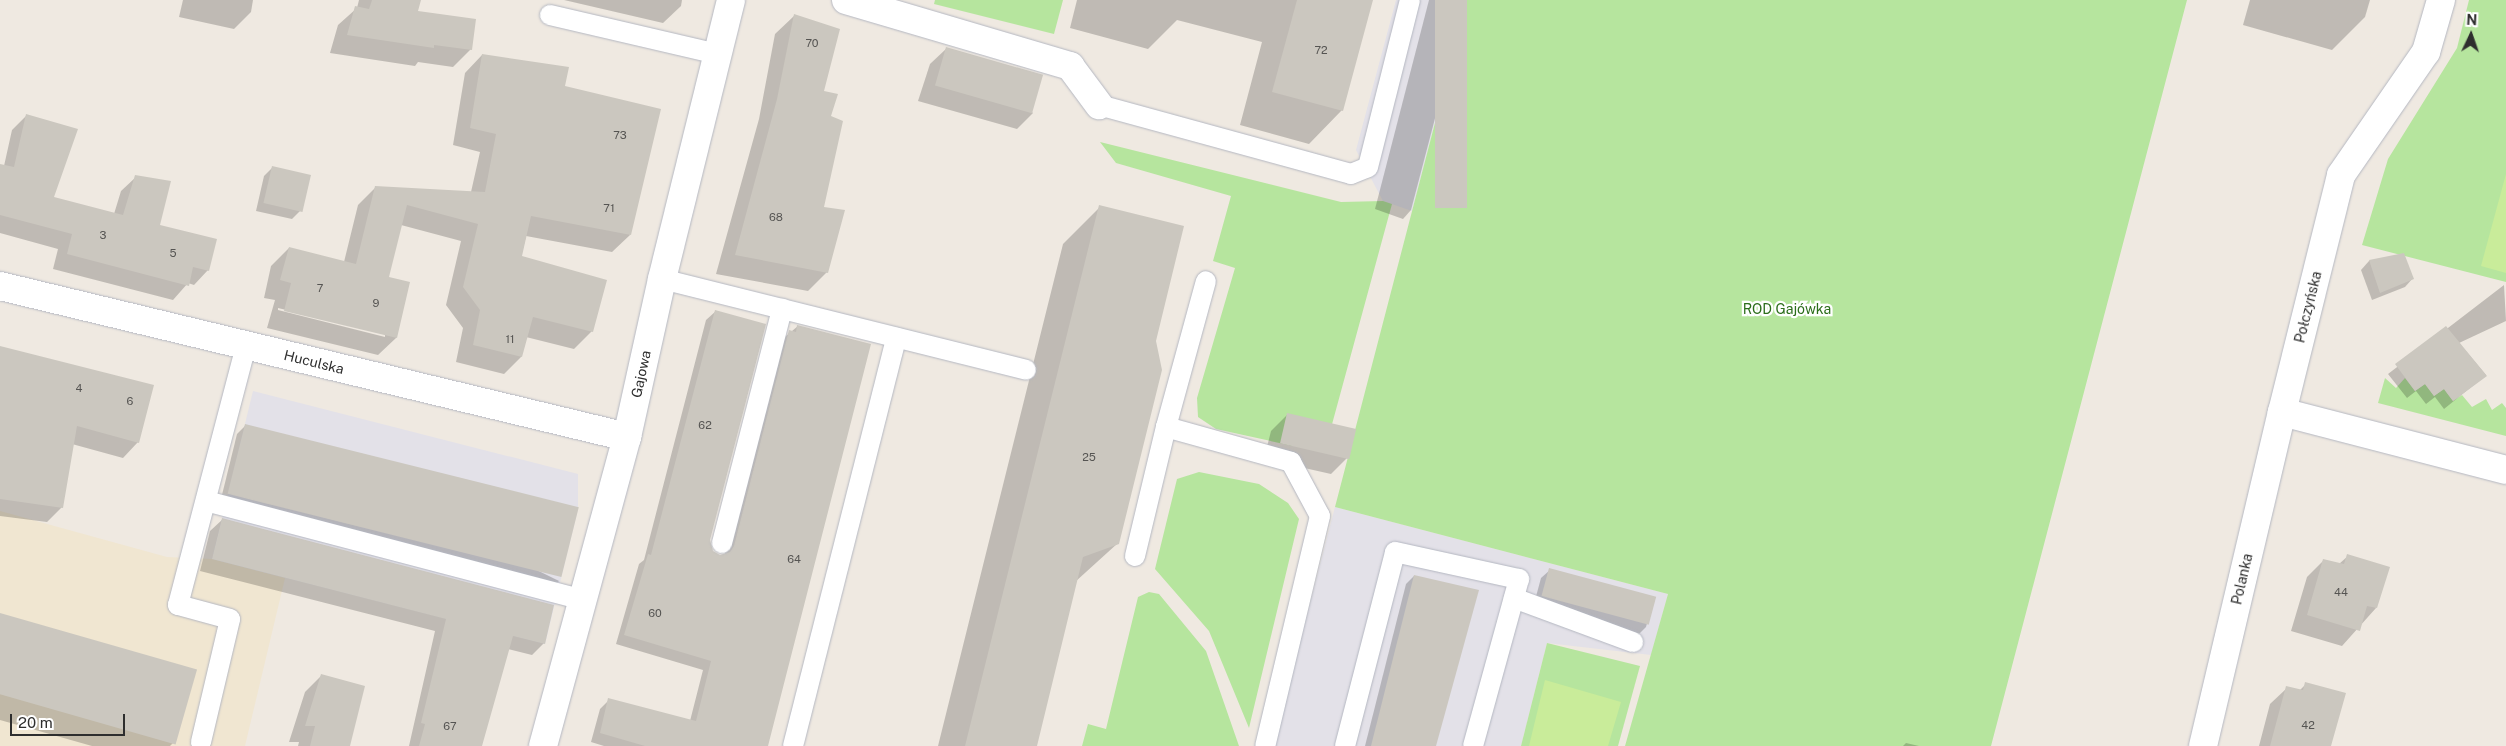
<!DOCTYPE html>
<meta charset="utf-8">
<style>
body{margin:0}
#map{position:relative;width:2506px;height:746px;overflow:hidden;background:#efe9e1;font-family:"Public Sans",sans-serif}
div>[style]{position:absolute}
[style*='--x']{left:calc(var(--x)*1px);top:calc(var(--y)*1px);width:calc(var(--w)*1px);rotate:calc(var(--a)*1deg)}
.industrial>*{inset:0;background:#e3e1e8}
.education>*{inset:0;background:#f0e6d1}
.green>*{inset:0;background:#b6e59e}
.pitch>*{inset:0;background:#c9ec9a}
.shadow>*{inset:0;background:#0003}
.building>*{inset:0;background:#cbc7bf;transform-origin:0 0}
.roads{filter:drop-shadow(0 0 1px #b4b7c1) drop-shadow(0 0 1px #b4b7c1)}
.lane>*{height:20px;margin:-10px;padding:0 10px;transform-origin:10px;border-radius:10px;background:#fff}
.street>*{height:28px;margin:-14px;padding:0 14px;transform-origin:14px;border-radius:14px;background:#fff}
span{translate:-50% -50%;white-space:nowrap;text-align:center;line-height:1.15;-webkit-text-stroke:4.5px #fff;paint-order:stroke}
.number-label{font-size:11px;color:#555452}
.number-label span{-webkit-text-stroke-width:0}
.street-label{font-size:14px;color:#2e2e2e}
.park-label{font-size:14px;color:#2c6e1b}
.north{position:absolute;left:2446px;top:10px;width:50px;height:50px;-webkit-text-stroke:4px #fff;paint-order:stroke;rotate:3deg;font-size:14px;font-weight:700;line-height:20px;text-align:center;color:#2e2e2e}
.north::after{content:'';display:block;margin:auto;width:18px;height:22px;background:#2e2e2e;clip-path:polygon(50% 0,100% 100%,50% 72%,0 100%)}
.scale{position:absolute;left:10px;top:714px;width:115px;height:22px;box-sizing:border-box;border:2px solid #2e2e2e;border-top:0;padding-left:6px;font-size:15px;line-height:18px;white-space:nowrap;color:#2e2e2e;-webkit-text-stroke:4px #fff;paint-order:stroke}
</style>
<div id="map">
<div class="industrial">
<div style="clip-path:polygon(1396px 0,1467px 0,1412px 211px,1383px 201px,1356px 150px)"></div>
<div style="clip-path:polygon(253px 391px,578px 474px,578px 509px,545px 644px,212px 559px)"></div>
<div style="clip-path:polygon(1335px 507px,1668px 594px,1651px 655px,1547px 643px,1521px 746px,1273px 746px)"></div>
</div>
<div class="education">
<div style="clip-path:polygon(0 511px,167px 557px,212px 559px,285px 578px,245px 746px,0 746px)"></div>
</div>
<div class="green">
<div style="clip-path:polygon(935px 0,1063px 0,1054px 34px,934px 4px)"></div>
<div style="clip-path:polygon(1467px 0,2187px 0,1991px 746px,1625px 746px,1668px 594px,1335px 507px)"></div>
<div style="clip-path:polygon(2469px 0,2506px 0,2506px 282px,2362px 245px,2388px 159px,2457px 48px)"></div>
<div style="clip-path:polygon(1100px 142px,1341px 202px,1383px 201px,1392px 204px,1331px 428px,1293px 446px,1216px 429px,1198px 417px,1197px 398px,1235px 268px,1213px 261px,1231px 196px,1116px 163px)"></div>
<div style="clip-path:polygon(2385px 378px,2396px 388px,2405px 378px,2415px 391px,2425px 384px,2434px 396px,2444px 389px,2453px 401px,2462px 395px,2472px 407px,2486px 399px,2492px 410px,2502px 403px,2506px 408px,2506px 436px,2378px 403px)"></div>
<div style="clip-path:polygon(1199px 472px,1259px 484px,1288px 503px,1299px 519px,1249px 728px,1209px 631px,1155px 569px,1177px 479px)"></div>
<div style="clip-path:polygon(1149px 592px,1159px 594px,1206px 651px,1239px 746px,1082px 746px,1088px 724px,1106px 729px,1138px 597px)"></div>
<div style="clip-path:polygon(1547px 643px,1640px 666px,1618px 746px,1521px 746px)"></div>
</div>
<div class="pitch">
<div style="clip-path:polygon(2506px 174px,2506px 273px,2481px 266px)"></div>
<div style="clip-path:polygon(1545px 680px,1621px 702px,1608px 746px,1529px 746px)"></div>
</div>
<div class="shadow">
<div style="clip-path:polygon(183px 0,253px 0,251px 12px,234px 29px,179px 17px)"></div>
<div style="clip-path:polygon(359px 0,419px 0,416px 13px,471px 49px,453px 67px,418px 62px,415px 66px,330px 53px,338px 25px,357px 8px)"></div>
<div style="clip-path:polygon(564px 0,682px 0,681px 6px,663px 23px)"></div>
<div style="clip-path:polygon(1077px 0,1371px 0,1342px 110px,1309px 144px,1240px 125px,1262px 42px,1177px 20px,1148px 49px,1070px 28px)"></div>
<div style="clip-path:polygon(1429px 0,1466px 0,1411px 210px,1403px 219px,1375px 209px)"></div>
<div style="clip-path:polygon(2250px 0,2370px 0,2365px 17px,2332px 50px,2243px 25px)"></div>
<div style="clip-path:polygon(794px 16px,830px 116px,823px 208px,827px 272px,808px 291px,716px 274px,759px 119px,775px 34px)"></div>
<div style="clip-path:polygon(947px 48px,1033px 113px,1017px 129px,918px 101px,930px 64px)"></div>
<div style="clip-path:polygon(evenodd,482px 55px,564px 87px,630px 235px,612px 252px,526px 236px,521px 257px,592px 331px,574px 349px,526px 337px,521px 357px,504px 374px,456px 362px,463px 328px,446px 305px,461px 241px,401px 225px,387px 278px,409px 283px,396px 338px,378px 355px,267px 328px,275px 300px,264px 298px,271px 266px,289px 248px,344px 262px,358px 205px,376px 187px,471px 192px,480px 152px,453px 145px,465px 73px,482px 55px,278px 308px,385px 334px,385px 337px,278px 310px,278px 308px)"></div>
<div style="clip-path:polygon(27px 115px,52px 198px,114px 214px,121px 191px,136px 177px,159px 226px,208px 270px,194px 285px,188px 283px,173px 300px,53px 269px,58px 249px,0 233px,0 165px,4px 166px,12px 130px)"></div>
<div style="clip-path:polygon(273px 167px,300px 211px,292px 219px,256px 211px,264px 176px)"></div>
<div style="clip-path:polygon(1100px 207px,1155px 341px,1118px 543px,1075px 582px,1036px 746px,938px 746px,1063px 244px)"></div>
<div style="clip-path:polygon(2403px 255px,2413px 278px,2405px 287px,2372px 300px,2361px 270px,2369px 261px)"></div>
<div style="clip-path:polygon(2504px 285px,2506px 321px,2459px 343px,2486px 375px,2444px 409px,2435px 397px,2426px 404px,2416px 391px,2407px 398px,2388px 374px)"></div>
<div style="clip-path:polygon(716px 311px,709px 540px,712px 552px,719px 556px,725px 554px,780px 341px,798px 326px,767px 746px,604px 746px,591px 742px,600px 709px,609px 700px,690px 721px,703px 670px,616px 644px,639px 564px,644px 560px,706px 320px)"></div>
<div style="clip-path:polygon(0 347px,138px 442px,123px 458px,72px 444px,62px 507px,47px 522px,0 516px)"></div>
<div style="clip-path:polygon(1287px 415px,1347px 458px,1331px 474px,1264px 459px,1271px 431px)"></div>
<div style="clip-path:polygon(245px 426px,559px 581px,551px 589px,220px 503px,237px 434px)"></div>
<div style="clip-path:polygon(223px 519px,544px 643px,532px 655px,508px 649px,481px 746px,409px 746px,435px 631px,200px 571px,210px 531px)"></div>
<div style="clip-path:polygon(2348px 556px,2376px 608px,2342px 646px,2291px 631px,2307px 577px,2324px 560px,2339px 564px)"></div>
<div style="clip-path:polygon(1550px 570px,1654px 597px,1646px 627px,1638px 635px,1534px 604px,1541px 578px)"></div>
<div style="clip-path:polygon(1414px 576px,1435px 746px,1365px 746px,1406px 584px)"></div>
<div style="clip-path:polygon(0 614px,176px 740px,170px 746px,92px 746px,0 720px)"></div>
<div style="clip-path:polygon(321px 676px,349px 746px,298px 746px,299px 742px,289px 742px,305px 692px)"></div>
<div style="clip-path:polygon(2306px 684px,2330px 746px,2259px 746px,2270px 704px,2287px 688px,2299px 691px)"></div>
<div style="clip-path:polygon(1906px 743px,1919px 746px,1903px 746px)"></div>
</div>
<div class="building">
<div style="clip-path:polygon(372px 0,421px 0,418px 11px,476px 19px,472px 50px,434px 45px,434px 48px,347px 35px,355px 6px,369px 9px)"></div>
<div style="clip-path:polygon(1297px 0,1373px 0,1343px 111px,1272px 92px)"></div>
<div style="left:1435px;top:0;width:32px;height:208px"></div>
<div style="clip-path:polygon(794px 14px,840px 29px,824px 91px,838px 94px,831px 116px,843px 121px,824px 207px,845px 210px,828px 273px,735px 255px,777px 99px)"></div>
<div style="left:946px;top:47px;width:101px;height:40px;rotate:16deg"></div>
<div style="clip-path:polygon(482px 54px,569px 67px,565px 86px,661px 109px,631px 235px,531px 216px,522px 256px,607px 280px,593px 332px,533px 317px,522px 357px,473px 345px,480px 310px,463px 287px,478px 224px,407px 205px,389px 277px,410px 282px,397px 338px,284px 311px,291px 283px,280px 280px,289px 247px,356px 264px,375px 186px,485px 192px,496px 134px,470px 128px)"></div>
<div style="clip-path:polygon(26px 114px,78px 129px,54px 197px,123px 215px,135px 175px,171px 181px,160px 225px,217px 239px,209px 271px,193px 267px,189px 286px,67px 254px,72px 234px,0 215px,0 164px,14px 167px)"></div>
<div style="left:272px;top:166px;width:40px;height:38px;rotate:13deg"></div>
<div style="clip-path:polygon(1099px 205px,1184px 226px,1156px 341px,1162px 370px,1119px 544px,1083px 557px,1037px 746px,965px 746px)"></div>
<div style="clip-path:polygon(2404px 253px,2414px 279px,2380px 293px,2369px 260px)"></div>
<div style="clip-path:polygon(715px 310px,766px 324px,710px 540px,713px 551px,720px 555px,730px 552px,734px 546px,789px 330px,796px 332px,797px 325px,871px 344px,768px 746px,645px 746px,600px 733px,608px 698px,696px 721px,711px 661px,624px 635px,648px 554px,651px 555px)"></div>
<div style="clip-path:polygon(2446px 326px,2487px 376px,2453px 401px,2444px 389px,2434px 396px,2425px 384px,2415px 391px,2395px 364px)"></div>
<div style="clip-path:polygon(0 346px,154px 385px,139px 443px,77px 426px,63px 508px,0 499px)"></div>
<div style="left:1287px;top:413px;width:71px;height:31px;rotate:13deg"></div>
<div style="left:245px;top:424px;width:344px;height:72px;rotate:14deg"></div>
<div style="clip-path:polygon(222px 518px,554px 605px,545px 644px,513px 636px,482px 746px,419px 746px,425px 724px,421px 723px,446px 619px,212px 559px)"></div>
<div style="clip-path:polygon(2347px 554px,2390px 567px,2377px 608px,2367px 606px,2360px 631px,2307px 615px,2323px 559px,2344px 564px)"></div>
<div style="left:1549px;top:568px;width:111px;height:29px;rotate:15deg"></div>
<div style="clip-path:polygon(1414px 575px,1479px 590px,1436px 746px,1371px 746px)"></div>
<div style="left:0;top:613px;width:205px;height:78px;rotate:16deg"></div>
<div style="clip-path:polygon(321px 674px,365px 686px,350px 746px,310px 746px,315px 726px,305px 726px)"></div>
<div style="clip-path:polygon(2305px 682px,2346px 693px,2331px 746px,2270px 746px,2286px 686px,2303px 690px)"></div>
</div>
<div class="roads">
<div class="lane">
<div style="--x:550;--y:15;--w:172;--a:13.1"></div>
<div style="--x:1099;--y:105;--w:261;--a:15.3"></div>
<div style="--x:1351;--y:174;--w:18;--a:-22"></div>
<div style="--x:1368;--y:167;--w:172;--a:-75.9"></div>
<div style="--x:662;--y:279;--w:375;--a:14"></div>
<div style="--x:1166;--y:427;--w:151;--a:-74.7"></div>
<div style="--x:206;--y:501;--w:390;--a:14.7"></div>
<div style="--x:722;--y:543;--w:242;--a:-75.6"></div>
<div style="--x:1135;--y:556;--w:133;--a:-76.5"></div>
<div style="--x:1166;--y:427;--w:130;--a:15.6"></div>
<div style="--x:1291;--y:462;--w:61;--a:61.8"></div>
<div style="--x:1320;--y:516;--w:236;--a:103.4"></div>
<div style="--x:1514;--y:598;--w:127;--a:20.3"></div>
<div style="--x:201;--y:742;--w:126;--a:-76.7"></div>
<div style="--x:230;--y:619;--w:54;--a:-164.9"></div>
<div style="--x:178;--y:605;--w:269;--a:-75.3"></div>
<div style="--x:793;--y:746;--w:421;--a:-75.8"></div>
<div style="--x:1345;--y:746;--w:200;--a:-75.5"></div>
<div style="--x:1395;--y:552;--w:127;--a:12.3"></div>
<div style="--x:1519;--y:579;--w:173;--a:105.4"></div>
</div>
<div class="street">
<div style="--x:846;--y:0;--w:234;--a:16.4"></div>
<div style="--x:1070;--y:66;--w:49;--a:53.4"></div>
<div style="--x:0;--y:286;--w:645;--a:13.54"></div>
<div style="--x:2282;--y:412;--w:231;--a:14.5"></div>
<div style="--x:543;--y:746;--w:320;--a:-74.8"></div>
<div style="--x:627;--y:437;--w:162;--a:-77.5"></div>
<div style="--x:662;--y:279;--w:287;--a:-76.1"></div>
<div style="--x:2203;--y:746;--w:343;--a:-76.7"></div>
<div style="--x:2282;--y:412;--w:244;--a:-76"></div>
<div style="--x:2341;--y:175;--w:150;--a:-55.4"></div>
<div style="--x:2426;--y:52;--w:54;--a:-73.9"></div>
</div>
</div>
<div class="number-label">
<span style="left:812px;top:43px">70</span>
<span style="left:1321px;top:50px">72</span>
<span style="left:620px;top:135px">73</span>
<span style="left:609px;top:208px">71</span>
<span style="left:776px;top:217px">68</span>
<span style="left:103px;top:235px">3</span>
<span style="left:173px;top:253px">5</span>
<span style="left:320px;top:288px">7</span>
<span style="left:376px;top:303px">9</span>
<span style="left:510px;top:339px">11</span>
<span style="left:79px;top:388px">4</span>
<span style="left:130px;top:401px">6</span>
<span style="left:705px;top:425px">62</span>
<span style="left:1089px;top:457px">25</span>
<span style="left:794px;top:559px">64</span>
<span style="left:2341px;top:592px">44</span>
<span style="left:655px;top:613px">60</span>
<span style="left:2308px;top:725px">42</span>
<span style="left:450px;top:726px">67</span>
</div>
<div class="street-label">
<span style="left:2308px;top:307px;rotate:-76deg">Połczyńska</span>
<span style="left:314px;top:362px;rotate:14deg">Huculska</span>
<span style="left:641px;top:374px;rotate:-78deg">Gajowa</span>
<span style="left:2242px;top:579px;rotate:-77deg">Polanka</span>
</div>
<div class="park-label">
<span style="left:1787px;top:309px">ROD Gajówka</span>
</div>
<div class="north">N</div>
<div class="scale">20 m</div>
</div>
